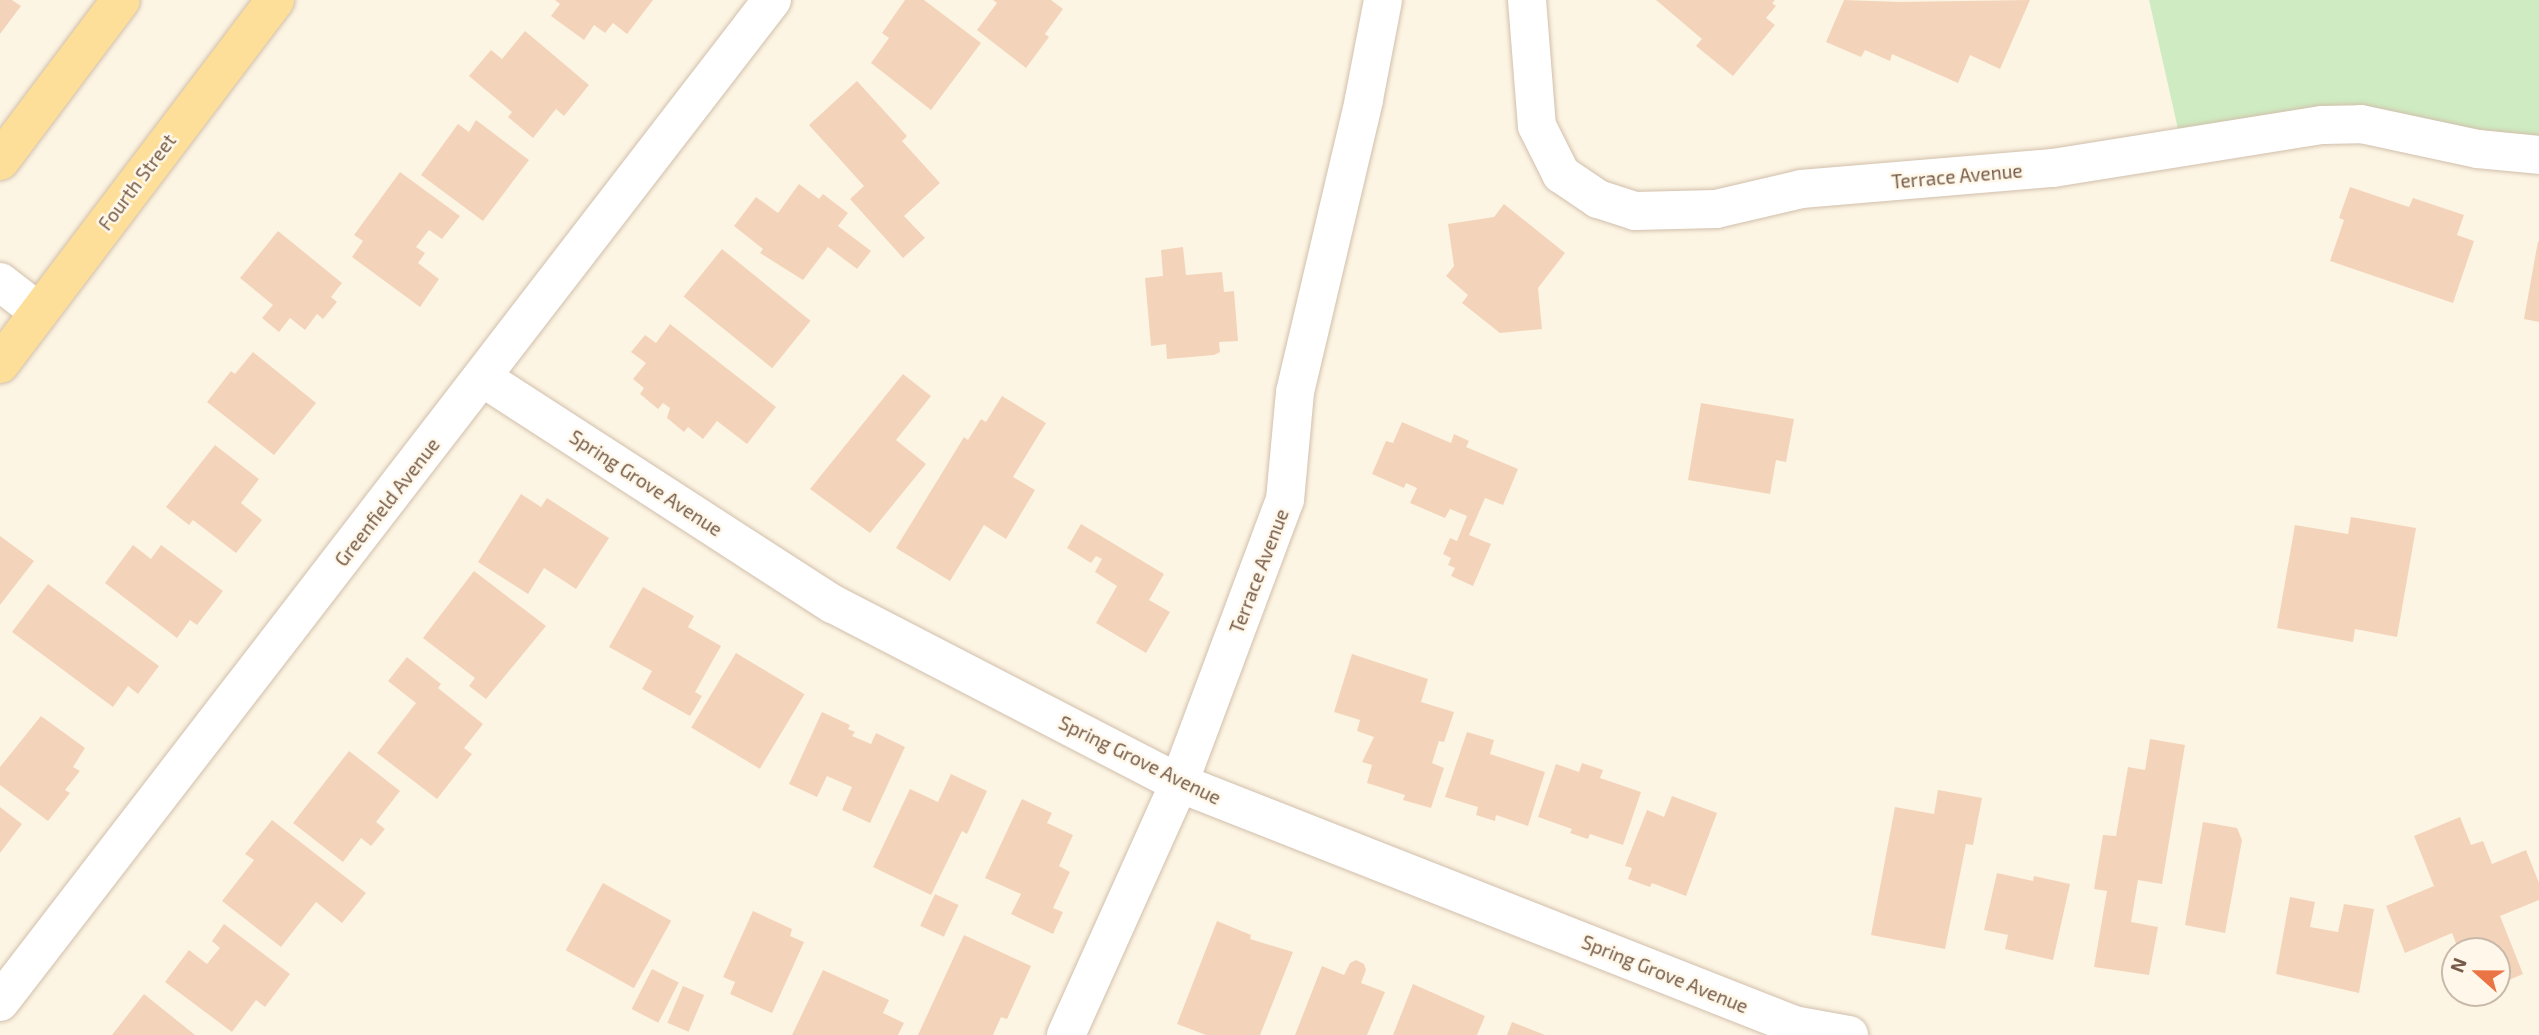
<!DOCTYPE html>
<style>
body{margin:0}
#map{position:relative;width:2539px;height:1035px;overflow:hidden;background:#fdf5e3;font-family:"Exo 2",sans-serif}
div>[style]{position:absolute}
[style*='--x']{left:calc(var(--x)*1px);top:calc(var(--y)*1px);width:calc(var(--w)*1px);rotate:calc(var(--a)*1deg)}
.green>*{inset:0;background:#cfebc1}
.building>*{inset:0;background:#f3d4ba;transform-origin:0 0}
.roads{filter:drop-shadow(0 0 2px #d1bfac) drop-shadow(0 0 2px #d1bfac)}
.minor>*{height:38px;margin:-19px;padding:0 19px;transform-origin:19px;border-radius:19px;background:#fff}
.major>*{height:38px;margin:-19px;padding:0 19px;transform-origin:19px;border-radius:19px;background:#fedf99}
span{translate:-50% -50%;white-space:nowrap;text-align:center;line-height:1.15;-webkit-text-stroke:5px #fff8ea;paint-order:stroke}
.street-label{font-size:19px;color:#765b48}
.north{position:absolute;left:2441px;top:937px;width:70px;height:70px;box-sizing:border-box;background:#fff8ea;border:2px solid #c8b9a9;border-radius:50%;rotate:291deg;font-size:19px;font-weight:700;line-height:28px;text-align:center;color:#765b48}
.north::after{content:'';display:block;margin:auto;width:24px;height:32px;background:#eb7444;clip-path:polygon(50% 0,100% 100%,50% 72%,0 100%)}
</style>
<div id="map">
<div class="green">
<div style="clip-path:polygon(2149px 0,2539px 0,2539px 155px,2361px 124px,2182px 147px)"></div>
</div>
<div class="building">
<div style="clip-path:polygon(0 0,12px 0,21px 6px,0 34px)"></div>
<div style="clip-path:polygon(555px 0,653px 0,627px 34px,613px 23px,605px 33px,594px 25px,584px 40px,551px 16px,560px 4px)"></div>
<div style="clip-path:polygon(905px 0,924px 0,981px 43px,931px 110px,871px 63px,889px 38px,882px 33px)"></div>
<div style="clip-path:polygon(993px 0,1051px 0,1063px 9px,1045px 34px,1049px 37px,1026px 68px,977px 30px,997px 3px)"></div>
<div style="clip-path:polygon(1656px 0,1775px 0,1772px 3px,1776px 6px,1766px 18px,1775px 25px,1733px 76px,1696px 46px,1702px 39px)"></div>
<div style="clip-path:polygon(1844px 0,1899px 2px,2030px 0,2000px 69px,1970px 55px,1958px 83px,1892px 54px,1890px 61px,1865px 50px,1861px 57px,1826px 42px)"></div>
<div style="clip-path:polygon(525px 31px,589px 85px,564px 116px,556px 109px,533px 138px,508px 117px,512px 112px,469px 76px,491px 50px,502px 59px)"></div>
<div style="clip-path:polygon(857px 81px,907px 136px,902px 141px,940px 183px,904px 216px,925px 238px,903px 258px,850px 199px,864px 186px,809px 125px)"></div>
<div style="clip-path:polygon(476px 120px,529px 160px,483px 221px,421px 175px,458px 124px,469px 132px)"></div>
<div style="clip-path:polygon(400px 172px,460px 216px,442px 239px,429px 230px,416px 247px,425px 253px,418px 263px,439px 279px,420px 307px,352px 257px,363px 241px,354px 235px)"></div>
<div style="clip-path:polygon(799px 184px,819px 199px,823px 194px,848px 213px,838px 226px,871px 251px,857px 269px,828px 247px,803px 280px,760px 253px,763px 249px,734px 226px,756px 197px,778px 213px)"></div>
<div style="clip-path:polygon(2350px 187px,2409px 207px,2413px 198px,2464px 215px,2457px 235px,2474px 241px,2453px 303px,2330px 261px,2344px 220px,2339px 218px)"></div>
<div style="clip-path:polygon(1504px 204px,1565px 253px,1538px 288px,1542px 329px,1500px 333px,1462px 303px,1468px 295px,1446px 276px,1454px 266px,1448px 224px,1494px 217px)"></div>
<div style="clip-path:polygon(278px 231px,342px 283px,331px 297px,337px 302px,323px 319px,317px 314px,305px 330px,290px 318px,279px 332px,262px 318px,273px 305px,240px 278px)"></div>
<div style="clip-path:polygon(2538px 241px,2539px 242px,2539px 322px,2524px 319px)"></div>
<div style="clip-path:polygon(1183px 247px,1186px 275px,1222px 272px,1224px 292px,1234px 291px,1238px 341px,1219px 342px,1220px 352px,1214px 355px,1167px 359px,1166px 344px,1151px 346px,1145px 278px,1163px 276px,1161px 250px)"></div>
<div style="left:722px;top:249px;width:114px;height:61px;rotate:39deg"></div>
<div style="clip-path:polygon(670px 324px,776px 407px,747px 444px,717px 421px,703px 439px,688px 427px,684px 432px,667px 418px,670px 408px,663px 403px,658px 409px,640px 394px,644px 388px,633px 379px,646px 363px,631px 352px,645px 335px,656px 343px)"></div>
<div style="clip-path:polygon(253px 352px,316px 403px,274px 455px,207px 402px,231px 371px,235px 374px)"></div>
<div style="clip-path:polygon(903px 374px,931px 396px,896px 440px,926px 464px,870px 533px,810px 489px)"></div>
<div style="clip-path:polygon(1002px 396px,1046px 423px,1013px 477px,1035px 490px,1006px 539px,984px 525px,950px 581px,896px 548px,964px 437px,968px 440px,981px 419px,986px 422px)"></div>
<div style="clip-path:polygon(1701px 403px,1794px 419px,1786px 462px,1776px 460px,1770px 494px,1688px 480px)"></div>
<div style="clip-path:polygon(1402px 422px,1451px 443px,1454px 434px,1469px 441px,1466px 447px,1518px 469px,1503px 505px,1485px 498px,1469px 535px,1491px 544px,1473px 586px,1451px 576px,1455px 568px,1448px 565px,1451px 558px,1443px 554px,1450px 538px,1457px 541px,1467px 516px,1450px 509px,1445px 518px,1410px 503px,1417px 488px,1406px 483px,1404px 488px,1372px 474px,1386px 441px,1393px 443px)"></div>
<div style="clip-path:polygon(215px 445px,259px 479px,241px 503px,262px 520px,236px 553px,193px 520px,189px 525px,166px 507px)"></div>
<div style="clip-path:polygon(521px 494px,541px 507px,547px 498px,609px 538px,576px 589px,544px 568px,528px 594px,478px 562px)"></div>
<div style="clip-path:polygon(2351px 517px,2416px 528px,2397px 637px,2355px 629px,2353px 642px,2277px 628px,2295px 525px,2348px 534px)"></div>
<div style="clip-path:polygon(1081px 524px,1164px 574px,1149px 600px,1170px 612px,1146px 653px,1096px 623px,1117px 586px,1095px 572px,1102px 559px,1096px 556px,1091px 563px,1067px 548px)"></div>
<div style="clip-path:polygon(0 536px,34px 561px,0 605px)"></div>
<div style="clip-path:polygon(133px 545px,151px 559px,161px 545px,223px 591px,197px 625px,190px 620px,177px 638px,105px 583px)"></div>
<div style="clip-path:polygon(474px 571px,546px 626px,486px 699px,469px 686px,475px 678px,423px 638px)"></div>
<div style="clip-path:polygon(48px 584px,159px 666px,138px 694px,128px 686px,113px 707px,12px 632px)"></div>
<div style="clip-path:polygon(643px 587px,694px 616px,688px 627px,721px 646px,695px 692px,702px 696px,690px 716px,642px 689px,652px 671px,609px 647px)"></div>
<div style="left:736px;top:653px;width:80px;height:87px;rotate:31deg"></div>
<div style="clip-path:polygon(1352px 654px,1428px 679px,1421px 702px,1454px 712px,1444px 742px,1439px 741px,1432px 763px,1444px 768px,1431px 808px,1403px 800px,1405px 795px,1367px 783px,1372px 765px,1362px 762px,1374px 737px,1357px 731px,1360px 720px,1334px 712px)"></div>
<div style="clip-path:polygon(407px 657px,441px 684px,438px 688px,483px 724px,464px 748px,472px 754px,437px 799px,377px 753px,416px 703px,388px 681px)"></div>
<div style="clip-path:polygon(822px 712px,850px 725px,848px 729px,855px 732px,852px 736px,871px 744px,876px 733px,905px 747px,870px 823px,842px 810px,852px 787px,827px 776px,817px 797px,789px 784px)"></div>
<div style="clip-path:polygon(41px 716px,85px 748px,73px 767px,80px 771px,65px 790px,70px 793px,48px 821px,0 785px,0 767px)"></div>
<div style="clip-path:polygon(1467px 732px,1494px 740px,1490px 754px,1545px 772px,1528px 826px,1496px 815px,1495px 821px,1476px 815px,1478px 807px,1445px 797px)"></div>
<div style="clip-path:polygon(2150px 739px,2185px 745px,2162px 884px,2138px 880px,2131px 922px,2158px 927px,2149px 975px,2094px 967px,2107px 891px,2094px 889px,2103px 835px,2116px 836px,2128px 767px,2145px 770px)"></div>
<div style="clip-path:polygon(349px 751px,400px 791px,376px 822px,385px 829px,371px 846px,361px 838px,343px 862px,293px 823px)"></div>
<div style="clip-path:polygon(1582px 763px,1603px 770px,1600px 778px,1641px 792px,1623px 845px,1590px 834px,1588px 839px,1570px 833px,1572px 829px,1538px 817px,1556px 764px,1579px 772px)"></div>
<div style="clip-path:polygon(951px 774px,987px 791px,967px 834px,962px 831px,931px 895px,873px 867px,910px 789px,938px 802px)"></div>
<div style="clip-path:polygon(1938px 790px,1982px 798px,1973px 845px,1966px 844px,1945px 949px,1871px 935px,1895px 807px,1934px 814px)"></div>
<div style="clip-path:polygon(1672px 796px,1717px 813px,1686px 896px,1652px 883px,1650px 887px,1628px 879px,1632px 868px,1625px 866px,1647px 810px,1664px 817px)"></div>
<div style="clip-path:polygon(1022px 799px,1052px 813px,1047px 823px,1073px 835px,1059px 866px,1070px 872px,1053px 908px,1063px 912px,1053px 934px,1011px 914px,1021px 894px,985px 878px)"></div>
<div style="clip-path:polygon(0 807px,22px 824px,0 853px)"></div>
<div style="clip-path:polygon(2460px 817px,2471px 845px,2483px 841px,2492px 864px,2526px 850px,2539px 883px,2539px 900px,2500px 916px,2523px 974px,2497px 985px,2497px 951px,2459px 951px,2452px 933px,2405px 953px,2386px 906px,2434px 886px,2414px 836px)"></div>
<div style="clip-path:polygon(272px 820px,366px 893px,342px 923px,316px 902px,281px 947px,222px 901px,254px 860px,245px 854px)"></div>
<div style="clip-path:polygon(2203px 822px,2237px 828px,2242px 840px,2225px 933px,2185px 925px)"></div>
<div style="clip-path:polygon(1997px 873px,2033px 881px,2034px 876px,2070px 884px,2053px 960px,2005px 949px,2008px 935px,1984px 930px)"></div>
<div style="left:603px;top:883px;width:78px;height:77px;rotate:29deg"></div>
<div style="left:935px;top:894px;width:26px;height:35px;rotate:25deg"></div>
<div style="clip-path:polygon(2290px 897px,2315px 902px,2310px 927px,2338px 932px,2344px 904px,2374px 909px,2359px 993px,2276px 974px)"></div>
<div style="clip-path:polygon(753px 911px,792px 929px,790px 936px,804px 942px,772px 1013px,730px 994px,735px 982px,723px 977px)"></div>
<div style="clip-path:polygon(1217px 921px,1251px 935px,1250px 939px,1293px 952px,1260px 1035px,1206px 1035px,1177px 1024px)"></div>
<div style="clip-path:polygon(224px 924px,290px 974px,265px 1007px,256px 1000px,232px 1032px,165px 982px,189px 950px,207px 964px,220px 948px,212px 941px)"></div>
<div style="clip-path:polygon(964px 935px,1031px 966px,1007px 1019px,1001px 1017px,993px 1035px,918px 1035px)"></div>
<div style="clip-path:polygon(1356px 960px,1364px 964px,1366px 970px,1361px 983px,1385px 992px,1367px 1035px,1295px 1035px,1322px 966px,1344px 975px,1350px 963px)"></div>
<div style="left:652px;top:969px;width:30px;height:45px;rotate:27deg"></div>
<div style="clip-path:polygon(823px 970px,889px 1000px,883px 1013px,904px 1023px,898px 1035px,792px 1035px)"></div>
<div style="clip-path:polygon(1413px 984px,1485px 1016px,1477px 1035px,1393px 1035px)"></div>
<div style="left:683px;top:986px;width:23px;height:40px;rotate:23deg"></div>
<div style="clip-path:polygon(144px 994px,195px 1035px,112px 1035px)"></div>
<div style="clip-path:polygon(1512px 1022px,1545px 1035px,1507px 1035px)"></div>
</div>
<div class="roads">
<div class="minor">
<div style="--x:1527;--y:0;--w:126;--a:85.5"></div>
<div style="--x:1537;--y:126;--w:54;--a:63.4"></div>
<div style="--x:1561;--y:174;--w:45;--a:34"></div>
<div style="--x:1598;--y:199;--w:39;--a:18"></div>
<div style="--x:1635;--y:211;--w:81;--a:-1.4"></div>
<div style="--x:1716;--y:209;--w:87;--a:-13.2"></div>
<div style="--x:1801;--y:189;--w:253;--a:-4.8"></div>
<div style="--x:2053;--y:168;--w:272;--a:-9.1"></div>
<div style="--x:2322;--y:125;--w:39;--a:-1"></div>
<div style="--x:2361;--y:124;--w:120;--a:12.1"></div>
<div style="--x:2478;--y:149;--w:61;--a:5.6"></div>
<div style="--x:0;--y:282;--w:49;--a:37.6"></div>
<div style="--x:483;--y:378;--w:417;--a:32.9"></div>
<div style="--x:833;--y:604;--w:390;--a:27.4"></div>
<div style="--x:1179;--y:783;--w:661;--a:21.48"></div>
<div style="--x:1794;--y:1025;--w:56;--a:10.3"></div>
<div style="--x:0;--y:1002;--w:1265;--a:-52.39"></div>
<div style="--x:1066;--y:1035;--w:276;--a:-65.8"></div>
<div style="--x:1179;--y:783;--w:302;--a:-69.5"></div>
<div style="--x:1285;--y:500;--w:108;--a:-84.7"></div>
<div style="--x:1295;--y:392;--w:301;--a:-76.7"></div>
<div style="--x:1364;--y:99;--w:101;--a:-79.1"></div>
</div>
<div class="major">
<div style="--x:0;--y:161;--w:201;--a:-53.1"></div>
<div style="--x:0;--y:364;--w:456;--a:-52.9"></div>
</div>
</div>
<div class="street-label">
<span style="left:1957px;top:176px;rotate:-5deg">Terrace Avenue</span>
<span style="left:137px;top:182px;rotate:-53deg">Fourth Street</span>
<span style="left:646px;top:483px;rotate:33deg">Spring Grove Avenue</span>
<span style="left:387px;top:502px;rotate:-52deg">Greenfield Avenue</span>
<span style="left:1259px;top:571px;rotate:-69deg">Terrace Avenue</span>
<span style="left:1140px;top:760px;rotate:26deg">Spring Grove Avenue</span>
<span style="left:1665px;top:974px;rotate:22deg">Spring Grove Avenue</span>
</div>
<div class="north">N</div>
</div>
